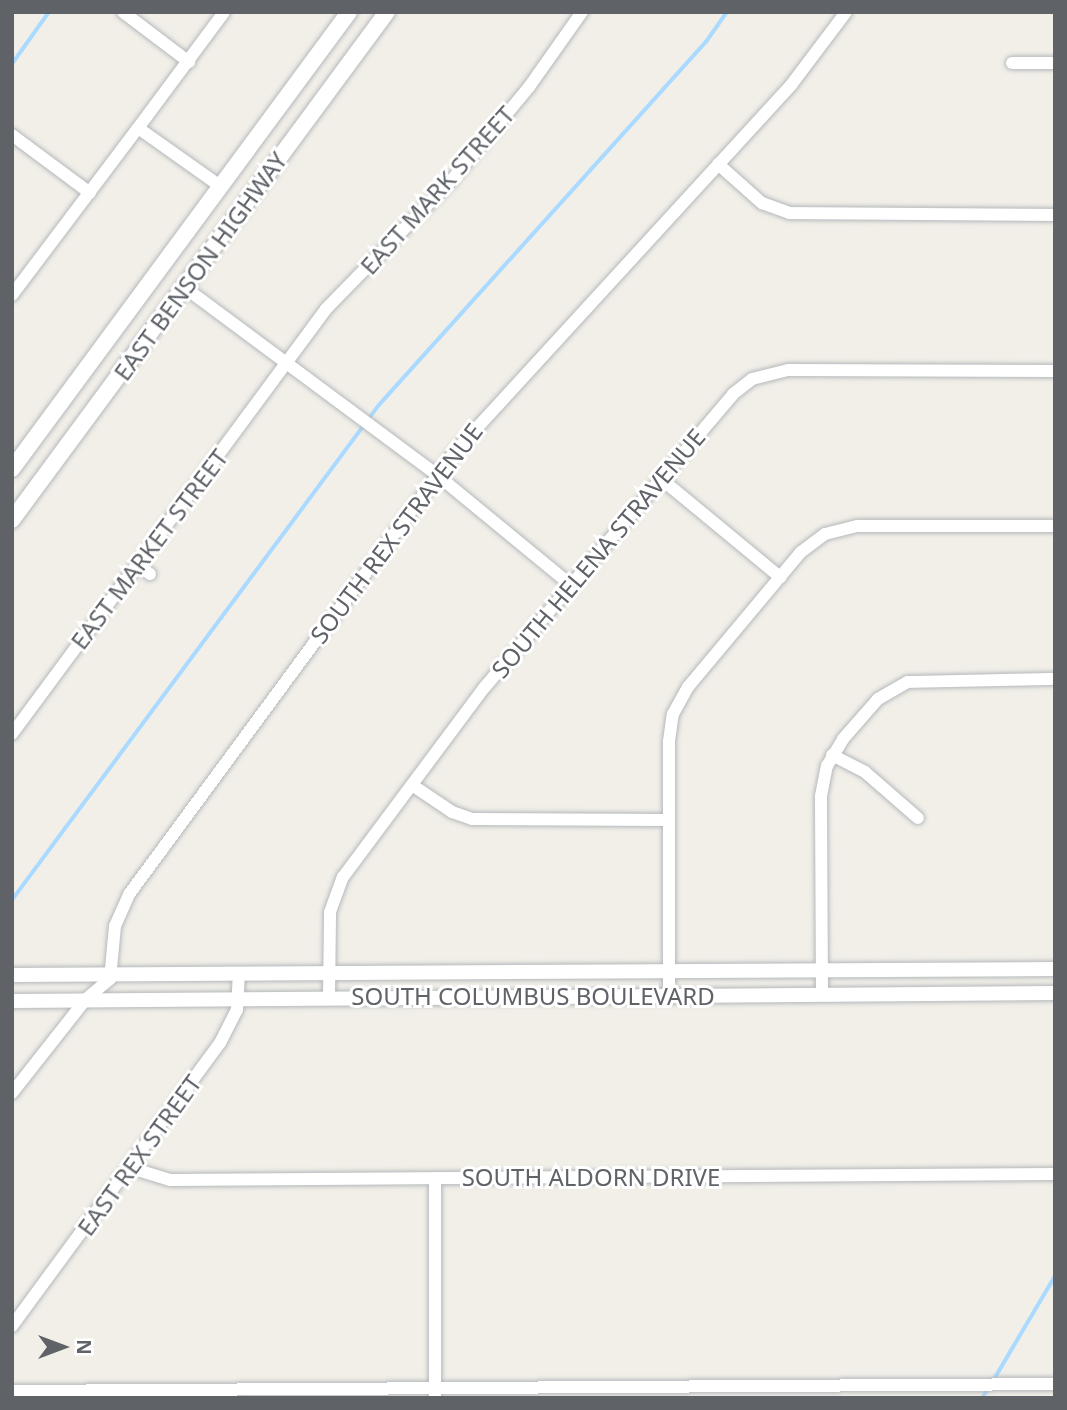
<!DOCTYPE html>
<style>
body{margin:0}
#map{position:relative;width:1067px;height:1410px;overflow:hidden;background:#f1efe8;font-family:"Noto Sans",sans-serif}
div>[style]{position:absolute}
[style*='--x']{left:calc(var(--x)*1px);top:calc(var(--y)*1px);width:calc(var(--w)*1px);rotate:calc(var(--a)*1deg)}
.stream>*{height:3.5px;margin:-1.75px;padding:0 1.75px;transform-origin:1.75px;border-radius:1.75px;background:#aadaff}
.roads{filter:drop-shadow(0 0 2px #b5b8bc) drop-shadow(0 0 2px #b5b8bc)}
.minor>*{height:12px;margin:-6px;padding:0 6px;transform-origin:6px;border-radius:6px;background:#fff}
.tertiary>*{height:14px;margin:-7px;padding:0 7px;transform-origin:7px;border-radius:7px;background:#fff}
.secondary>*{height:16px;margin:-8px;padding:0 8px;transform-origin:8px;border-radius:8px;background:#fff}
span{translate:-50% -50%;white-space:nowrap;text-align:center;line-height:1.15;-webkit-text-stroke:6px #fff;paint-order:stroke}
.street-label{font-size:24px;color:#5f6368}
.frame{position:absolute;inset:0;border:14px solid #5f6368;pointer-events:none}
.north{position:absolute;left:28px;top:1312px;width:70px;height:70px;-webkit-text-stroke:5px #fff;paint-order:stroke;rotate:90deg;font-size:19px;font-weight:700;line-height:28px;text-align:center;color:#5f6368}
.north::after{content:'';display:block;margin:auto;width:24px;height:32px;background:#5f6368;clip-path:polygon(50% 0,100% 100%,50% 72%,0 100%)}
</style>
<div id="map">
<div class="stream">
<div style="--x:12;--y:64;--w:64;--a:-54.6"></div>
<div style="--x:12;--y:900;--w:616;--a:-53.45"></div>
<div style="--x:379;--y:405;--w:489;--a:-48"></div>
<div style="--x:706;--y:42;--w:37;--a:-55"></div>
<div style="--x:993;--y:1381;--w:122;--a:-59.4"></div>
<div style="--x:982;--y:1398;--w:12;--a:-55"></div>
</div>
<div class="roads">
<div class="minor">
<div style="--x:123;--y:12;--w:83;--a:37.1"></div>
<div style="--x:1012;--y:63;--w:43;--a:0"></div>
<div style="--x:12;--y:135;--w:97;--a:36.6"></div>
<div style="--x:718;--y:164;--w:59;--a:41.6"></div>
<div style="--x:762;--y:203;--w:29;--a:20"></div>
<div style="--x:789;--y:213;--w:266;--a:0.4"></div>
<div style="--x:220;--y:186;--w:100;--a:-144.7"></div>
<div style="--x:138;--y:128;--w:144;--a:-53.4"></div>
<div style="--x:184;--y:287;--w:315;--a:36.6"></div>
<div style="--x:437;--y:475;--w:173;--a:39.4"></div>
<div style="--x:12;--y:295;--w:209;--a:-53"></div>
<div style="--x:660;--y:478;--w:156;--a:39.5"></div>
<div style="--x:138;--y:565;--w:15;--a:37"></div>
<div style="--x:12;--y:734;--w:528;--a:-53.54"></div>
<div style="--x:326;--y:309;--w:179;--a:-45.7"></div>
<div style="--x:451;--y:181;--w:122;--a:-50.3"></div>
<div style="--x:529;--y:87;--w:92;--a:-54.8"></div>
<div style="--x:832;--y:755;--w:37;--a:27"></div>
<div style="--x:865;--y:772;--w:70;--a:41"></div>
<div style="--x:412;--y:785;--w:48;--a:34"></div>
<div style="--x:452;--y:812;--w:21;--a:19"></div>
<div style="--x:472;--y:819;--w:197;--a:0.3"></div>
<div style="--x:822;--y:994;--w:198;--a:-90.3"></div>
<div style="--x:821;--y:796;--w:31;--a:-79"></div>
<div style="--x:827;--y:766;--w:31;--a:-59"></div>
<div style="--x:843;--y:739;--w:53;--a:-48.8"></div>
<div style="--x:878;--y:699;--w:34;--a:-30"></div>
<div style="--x:908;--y:682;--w:147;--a:-1.2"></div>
<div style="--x:669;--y:995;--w:254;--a:-90"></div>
<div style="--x:669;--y:741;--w:27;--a:-82"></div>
<div style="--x:673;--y:714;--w:31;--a:-61"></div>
<div style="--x:688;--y:687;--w:176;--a:-50.1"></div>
<div style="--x:801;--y:552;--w:30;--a:-37"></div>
<div style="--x:825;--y:534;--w:33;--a:-14"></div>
<div style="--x:857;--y:526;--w:198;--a:0"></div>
<div style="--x:329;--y:998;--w:86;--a:-89.3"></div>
<div style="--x:330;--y:912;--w:37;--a:-70"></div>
<div style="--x:343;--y:877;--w:236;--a:-53.3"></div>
<div style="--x:484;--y:688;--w:385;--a:-49.7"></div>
<div style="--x:733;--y:394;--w:24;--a:-38"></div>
<div style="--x:752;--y:379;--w:37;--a:-14"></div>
<div style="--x:788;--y:370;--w:267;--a:0.2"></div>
<div style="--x:12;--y:1093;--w:120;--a:-51.8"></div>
<div style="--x:86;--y:999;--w:31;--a:-40"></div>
<div style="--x:110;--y:979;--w:53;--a:-84.6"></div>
<div style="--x:115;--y:926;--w:36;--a:-66"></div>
<div style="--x:130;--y:893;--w:546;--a:-53.63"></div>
<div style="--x:454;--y:453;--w:499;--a:-47.5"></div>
<div style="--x:791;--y:85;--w:91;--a:-53"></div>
<div style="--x:131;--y:1168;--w:41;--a:17.1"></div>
<div style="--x:170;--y:1180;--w:885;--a:-0.39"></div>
<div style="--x:435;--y:1178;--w:220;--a:90"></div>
<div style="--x:12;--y:1326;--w:351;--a:-53.7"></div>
<div style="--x:220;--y:1043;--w:37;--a:-63"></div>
<div style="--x:237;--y:1010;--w:36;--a:-87"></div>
<div style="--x:12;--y:1391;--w:1043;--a:-0.38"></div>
</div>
<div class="tertiary">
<div style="--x:12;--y:975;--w:1043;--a:-0.33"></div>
<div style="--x:12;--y:1001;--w:1043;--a:-0.44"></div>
</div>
<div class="secondary">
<div style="--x:12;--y:469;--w:568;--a:-53.59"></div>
<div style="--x:12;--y:520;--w:631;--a:-53.57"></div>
</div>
</div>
<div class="street-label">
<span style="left:437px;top:190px;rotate:-48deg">EAST MARK STREET</span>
<span style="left:200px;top:266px;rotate:-54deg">EAST BENSON HIGHWAY</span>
<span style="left:396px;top:533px;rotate:-53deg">SOUTH REX STRAVENUE</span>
<span style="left:149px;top:549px;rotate:-53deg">EAST MARKET STREET</span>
<span style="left:598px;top:553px;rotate:-50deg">SOUTH HELENA STRAVENUE</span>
<span style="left:533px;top:996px">SOUTH COLUMBUS BOULEVARD</span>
<span style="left:139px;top:1155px;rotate:-54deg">EAST REX STREET</span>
<span style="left:591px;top:1177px">SOUTH ALDORN DRIVE</span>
</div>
<div class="frame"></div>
<div class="north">N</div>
</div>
